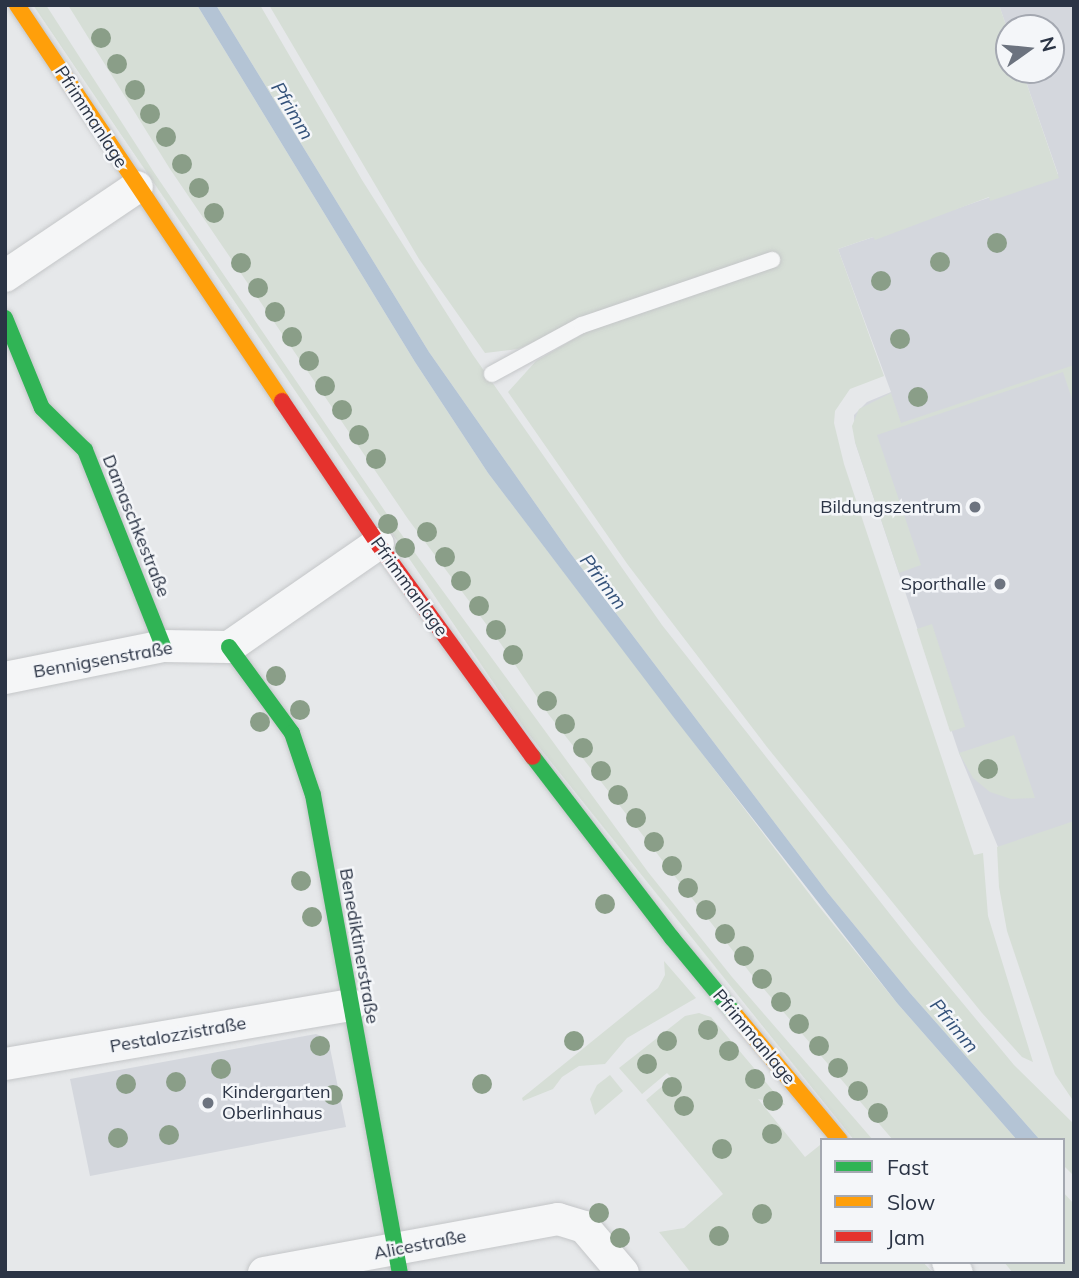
<!DOCTYPE html>
<meta charset="utf-8">
<style>
body{margin:0}
#map{position:relative;width:1079px;height:1278px;overflow:hidden;background:#e6e8ea;font-family:Mulish,sans-serif}
div>[style]{position:absolute}
[style*='--x']{left:calc(var(--x)*1px);top:calc(var(--y)*1px);width:calc(var(--w)*1px);rotate:calc(var(--a)*1deg)}
.built>*{inset:0;background:#d4d7dd}
.green>*{inset:0;background:#d6ded6;transform-origin:0 0}
.water>*{inset:0;background:#b4c4d5}
.roads{filter:drop-shadow(0 0 2px #c4c6c8) drop-shadow(0 0 2px #c4c6c8)}
.lane>*{height:16px;margin:-8px;padding:0 8px;transform-origin:8px;border-radius:8px;background:#f5f6f7}
.street>*{height:32px;margin:-16px;padding:0 16px;transform-origin:16px;border-radius:16px;background:#f5f6f7}
.fast>*{height:16px;margin:-8px;padding:0 8px;transform-origin:8px;border-radius:8px;background:#30b455}
.slow>*{height:16px;margin:-8px;padding:0 8px;transform-origin:8px;border-radius:8px;background:#ff9f0a}
.jam>*{height:16px;margin:-8px;padding:0 8px;transform-origin:8px;border-radius:8px;background:#e5322d}
.trees>*{width:20px;height:20px;margin:-10px;border-radius:50%;background:#8a9e88}
.dots>*{width:19px;height:19px;translate:-50% -50%;box-sizing:border-box;border:4px solid #f4f6f9;border-radius:50%}
span{translate:-50% -50%;white-space:nowrap;text-align:center;line-height:1.15;-webkit-text-stroke:5px #f4f6f9;paint-order:stroke}
.street-label{font-size:18px;color:#2b3445}
.poi-label{font-size:18px;color:#2b3445}
.right{translate:-100% -50%;text-align:right}
.left{translate:0 -50%;text-align:left}
.water-label{font-size:19px;color:#34527a;font-style:italic}
.frame{position:absolute;inset:0;border:7px solid #2b3445;pointer-events:none}
.legend{position:absolute;left:820px;top:1138px;width:245px;height:126px;box-sizing:border-box;background:#f4f6f9;border:2px solid #a4a8b1;margin:0;padding:9px 12px;list-style:none;font-size:21px;color:#2b3445}
.legend li{display:flex;align-items:center;gap:14px;height:35px}
.legend b{width:35px;border:2px solid #a4a8b1}
.north{position:absolute;left:995px;top:14px;width:70px;height:70px;box-sizing:border-box;background:#f4f6f9;border:2px solid #a4a8b1;border-radius:50%;rotate:75deg;font-size:19px;font-weight:700;line-height:28px;text-align:center;color:#2b3445}
.north::after{content:'';display:block;margin:auto;width:24px;height:32px;background:#6c737f;clip-path:polygon(50% 0,100% 100%,50% 72%,0 100%)}
</style>
<div id="map">
<div class="built">
<div style="clip-path:polygon(999px 5px,1074px 5px,1074px 1087px,998px 847px,959px 753px,855px 442px,854px 415px,867px 402px,891px 392px,838px 249px,1058px 174px,1022px 70px,1051px 70px,1051px 28px,1009px 28px,1009px 34px)"></div>
<div style="clip-path:polygon(316px 1034px,324px 1037px,330px 1048px,346px 1127px,90px 1176px,70px 1079px)"></div>
</div>
<div class="green">
<div style="clip-path:polygon(33px 5px,46px 5px,155px 174px,391px 520px,648px 872px,732px 977px,873px 1140px,854px 1140px,527px 732px)"></div>
<div style="clip-path:polygon(68px 5px,197px 5px,415px 362px,488px 473px,817px 904px,897px 1003px,1017px 1140px,893px 1140px,751px 974px,549px 715px,501px 644px,408px 519px,170px 169px)"></div>
<div style="clip-path:polygon(216px 5px,260px 5px,362px 180px,473px 355px,662px 625px,912px 942px,1014px 1065px,1074px 1124px,1074px 1176px,1063px 1165px,1063px 1140px,1040px 1140px,910px 993px,828px 893px,568px 550px,429px 352px)"></div>
<div style="clip-path:polygon(269px 5px,999px 5px,1009px 34px,1009px 70px,1022px 70px,1059px 178px,990px 201px,989px 197px,875px 240px,873px 237px,838px 249px,884px 376px,850px 389px,835px 411px,834px 423px,844px 464px,974px 855px,983px 853px,988px 916px,1033px 1062px,1022px 1057px,982px 1013px,767px 747px,628px 565px,508px 392px,536px 361px,586px 332px,775px 265px,593px 316px,518px 349px,485px 353px,419px 259px)"></div>
<div style="clip-path:polygon(1074px 365px,1074px 405px,1063px 372px,877px 435px,921px 565px,899px 573px,855px 442px,852px 426px,859px 409px,891px 393px,901px 423px)"></div>
<div style="left:932px;top:624px;width:108px;height:16px;rotate:72deg"></div>
<div style="clip-path:polygon(1014px 735px,1035px 798px,1011px 799px,990px 792px,973px 778px,959px 753px)"></div>
<div style="clip-path:polygon(1074px 821px,1074px 1102px,1055px 1074px,1007px 931px,999px 887px,997px 847px)"></div>
<div style="clip-path:polygon(664px 961px,696px 998px,627px 1038px,605px 1064px,579px 1066px,562px 1077px,553px 1089px,523px 1101px,522px 1098px,658px 988px,665px 975px)"></div>
<div style="clip-path:polygon(699px 1013px,711px 1017px,785px 1105px,758px 1099px,805px 1157px,820px 1145px,822px 1148px,822px 1262px,923px 1262px,933px 1273px,691px 1273px,659px 1232px,684px 1228px,723px 1194px,646px 1100px,672px 1078px,667px 1073px,642px 1094px,619px 1068px,685px 1016px)"></div>
<div style="clip-path:polygon(610px 1075px,623px 1091px,595px 1115px,590px 1099px,597px 1085px)"></div>
<div style="clip-path:polygon(1063px 1192px,1074px 1204px,1074px 1273px,1013px 1273px,1004px 1262px,1063px 1262px)"></div>
</div>
<div class="water">
<div style="clip-path:polygon(197px 5px,216px 5px,429px 352px,568px 550px,828px 893px,910px 993px,1040px 1140px,1017px 1140px,897px 1003px,675px 719px,488px 473px,415px 362px)"></div>
</div>
<div class="roads">
<div class="lane">
<div style="--x:492;--y:374;--w:102;--a:-28.6"></div>
<div style="--x:582;--y:325;--w:201;--a:-18.9"></div>
</div>
<div class="street">
<div style="--x:5;--y:276;--w:159;--a:-34"></div>
<div style="--x:5;--y:678;--w:161;--a:-11.4"></div>
<div style="--x:163;--y:646;--w:66;--a:0.9"></div>
<div style="--x:229;--y:647;--w:181;--a:-34.7"></div>
<div style="--x:5;--y:1064;--w:351;--a:-9.7"></div>
<div style="--x:948;--y:1262;--w:14;--a:51"></div>
<div style="--x:264;--y:1273;--w:299;--a:-10.4"></div>
<div style="--x:558;--y:1219;--w:27;--a:17"></div>
<div style="--x:584;--y:1227;--w:60;--a:49.7"></div>
</div>
<div class="fast">
<div style="--x:5;--y:318;--w:97;--a:67.7"></div>
<div style="--x:42;--y:408;--w:60;--a:44.3"></div>
<div style="--x:85;--y:450;--w:211;--a:68.3"></div>
<div style="--x:229;--y:647;--w:107;--a:53.8"></div>
<div style="--x:292;--y:733;--w:65;--a:71.3"></div>
<div style="--x:313;--y:795;--w:486;--a:79.7"></div>
<div style="--x:533;--y:757;--w:228;--a:52.5"></div>
<div style="--x:672;--y:938;--w:97;--a:50.4"></div>
</div>
<div class="slow">
<div style="--x:17;--y:5;--w:476;--a:56.2"></div>
<div style="--x:734;--y:1013;--w:165;--a:50.2"></div>
</div>
<div class="jam">
<div style="--x:282;--y:401;--w:172;--a:56.1"></div>
<div style="--x:378;--y:544;--w:263;--a:54"></div>
</div>
</div>
<div class="trees">
<div style="left:101px;top:38px"></div>
<div style="left:117px;top:64px"></div>
<div style="left:135px;top:90px"></div>
<div style="left:150px;top:114px"></div>
<div style="left:166px;top:137px"></div>
<div style="left:182px;top:164px"></div>
<div style="left:199px;top:188px"></div>
<div style="left:214px;top:213px"></div>
<div style="left:997px;top:243px"></div>
<div style="left:940px;top:262px"></div>
<div style="left:241px;top:263px"></div>
<div style="left:881px;top:281px"></div>
<div style="left:258px;top:288px"></div>
<div style="left:275px;top:312px"></div>
<div style="left:292px;top:337px"></div>
<div style="left:900px;top:339px"></div>
<div style="left:309px;top:361px"></div>
<div style="left:325px;top:386px"></div>
<div style="left:918px;top:397px"></div>
<div style="left:342px;top:410px"></div>
<div style="left:359px;top:435px"></div>
<div style="left:376px;top:459px"></div>
<div style="left:388px;top:524px"></div>
<div style="left:427px;top:532px"></div>
<div style="left:405px;top:548px"></div>
<div style="left:445px;top:557px"></div>
<div style="left:461px;top:581px"></div>
<div style="left:479px;top:606px"></div>
<div style="left:496px;top:630px"></div>
<div style="left:513px;top:655px"></div>
<div style="left:276px;top:676px"></div>
<div style="left:547px;top:701px"></div>
<div style="left:300px;top:710px"></div>
<div style="left:260px;top:722px"></div>
<div style="left:565px;top:724px"></div>
<div style="left:583px;top:748px"></div>
<div style="left:988px;top:769px"></div>
<div style="left:601px;top:771px"></div>
<div style="left:618px;top:795px"></div>
<div style="left:636px;top:818px"></div>
<div style="left:654px;top:842px"></div>
<div style="left:672px;top:866px"></div>
<div style="left:301px;top:881px"></div>
<div style="left:688px;top:888px"></div>
<div style="left:605px;top:904px"></div>
<div style="left:706px;top:910px"></div>
<div style="left:312px;top:917px"></div>
<div style="left:725px;top:934px"></div>
<div style="left:744px;top:956px"></div>
<div style="left:762px;top:979px"></div>
<div style="left:781px;top:1002px"></div>
<div style="left:799px;top:1024px"></div>
<div style="left:708px;top:1030px"></div>
<div style="left:574px;top:1041px"></div>
<div style="left:667px;top:1041px"></div>
<div style="left:320px;top:1046px"></div>
<div style="left:819px;top:1046px"></div>
<div style="left:729px;top:1051px"></div>
<div style="left:647px;top:1064px"></div>
<div style="left:838px;top:1068px"></div>
<div style="left:221px;top:1069px"></div>
<div style="left:755px;top:1079px"></div>
<div style="left:176px;top:1082px"></div>
<div style="left:126px;top:1084px"></div>
<div style="left:482px;top:1084px"></div>
<div style="left:672px;top:1087px"></div>
<div style="left:858px;top:1091px"></div>
<div style="left:333px;top:1095px"></div>
<div style="left:773px;top:1101px"></div>
<div style="left:684px;top:1106px"></div>
<div style="left:878px;top:1113px"></div>
<div style="left:772px;top:1134px"></div>
<div style="left:169px;top:1135px"></div>
<div style="left:118px;top:1138px"></div>
<div style="left:722px;top:1149px"></div>
<div style="left:599px;top:1213px"></div>
<div style="left:762px;top:1214px"></div>
<div style="left:719px;top:1236px"></div>
<div style="left:620px;top:1238px"></div>
</div>
<div class="dots">
<div style="left:975px;top:507px;background:#6c737f"></div>
<div style="left:1000px;top:584px;background:#6c737f"></div>
<div style="left:208px;top:1103px;background:#6c737f"></div>
</div>
<div class="street-label">
<span style="left:91px;top:117px;rotate:57deg">Pfrimmanlage</span>
<span style="left:136px;top:526px;rotate:68deg">Damaschkestraße</span>
<span style="left:409px;top:587px;rotate:54deg">Pfrimmanlage</span>
<span style="left:103px;top:660px;rotate:-10deg">Bennigsenstraße</span>
<span style="left:359px;top:946px;rotate:80deg">Benediktinerstraße</span>
<span style="left:178px;top:1035px;rotate:-10deg">Pestalozzistraße</span>
<span style="left:754px;top:1037px;rotate:50deg">Pfrimmanlage</span>
<span style="left:420px;top:1245px;rotate:-11deg">Alicestraße</span>
</div>
<div class="poi-label">
<span class="right" style="left:961px;top:507px">Bildungszentrum</span>
<span class="right" style="left:986px;top:584px">Sporthalle</span>
<span class="left" style="left:222px;top:1103px">Kindergarten<br>Oberlinhaus</span>
</div>
<div class="water-label">
<span style="left:292px;top:111px;rotate:59deg">Pfrimm</span>
<span style="left:603px;top:582px;rotate:53deg">Pfrimm</span>
<span style="left:954px;top:1026px;rotate:50deg">Pfrimm</span>
</div>
<div class="frame"></div>
<ul class="legend">
<li><b style="height:9px;background:#30b455"></b>Fast</li>
<li><b style="height:9px;background:#ff9f0a"></b>Slow</li>
<li><b style="height:9px;background:#e5322d"></b>Jam</li>
</ul>
<div class="north">N</div>
</div>
